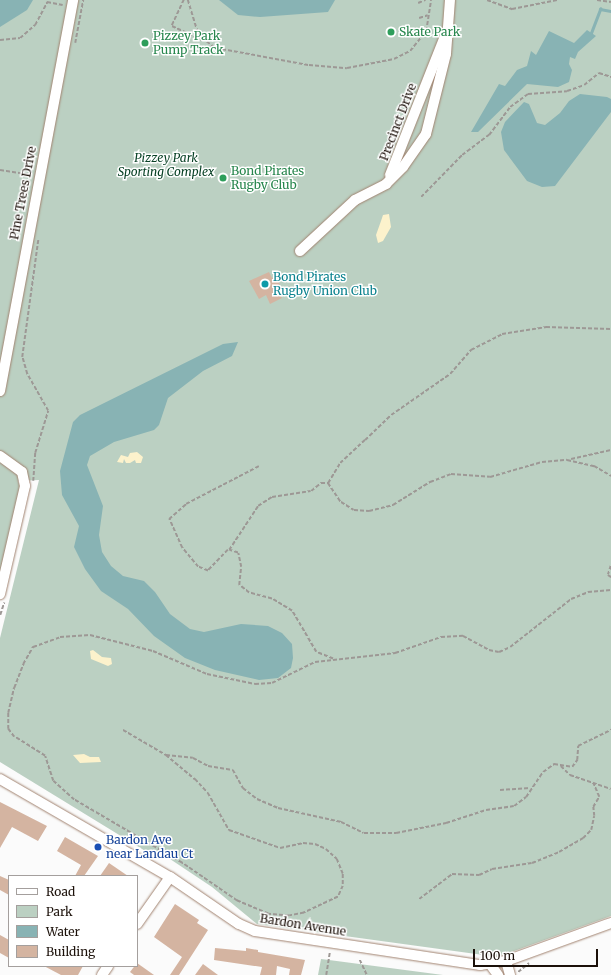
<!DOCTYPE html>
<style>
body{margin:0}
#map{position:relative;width:611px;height:975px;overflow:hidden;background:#fbfbfb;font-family:Merriweather,serif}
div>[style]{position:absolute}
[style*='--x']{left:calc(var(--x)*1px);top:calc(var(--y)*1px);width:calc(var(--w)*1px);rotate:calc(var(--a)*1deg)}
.green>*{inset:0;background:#bbd0c2}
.sand>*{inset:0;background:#fcf2cc}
.water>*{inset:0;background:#88b3b4}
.stream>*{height:2.5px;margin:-1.25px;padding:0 1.25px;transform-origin:1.25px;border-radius:1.25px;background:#88b3b4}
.building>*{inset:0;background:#d4b4a1}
.path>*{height:1.5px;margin-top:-0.75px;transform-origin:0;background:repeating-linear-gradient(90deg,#9d9895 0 4px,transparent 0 6px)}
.roads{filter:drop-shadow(0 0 1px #a18370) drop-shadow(0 0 1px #a18370)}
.minor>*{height:10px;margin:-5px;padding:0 5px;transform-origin:5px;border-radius:5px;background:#fff}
.dots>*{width:11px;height:11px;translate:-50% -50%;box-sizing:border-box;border:2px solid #fff;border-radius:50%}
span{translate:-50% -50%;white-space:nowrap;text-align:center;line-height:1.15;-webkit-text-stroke:3px #fff;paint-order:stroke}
.leisure-label{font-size:12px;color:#27864d}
.left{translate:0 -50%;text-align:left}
.street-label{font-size:12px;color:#1b1009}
.park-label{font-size:12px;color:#094226;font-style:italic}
.culture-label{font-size:12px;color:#0d838f}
.transit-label{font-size:12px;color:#164399}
.legend{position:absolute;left:8px;top:875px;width:130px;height:92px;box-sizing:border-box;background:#fff;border:1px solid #a49f9d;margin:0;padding:5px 7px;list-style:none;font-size:12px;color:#1b1009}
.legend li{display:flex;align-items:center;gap:8px;height:20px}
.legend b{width:20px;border:1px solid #a49f9d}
.scale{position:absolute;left:473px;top:949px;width:125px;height:18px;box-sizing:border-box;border:2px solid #1b1009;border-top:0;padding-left:5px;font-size:12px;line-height:14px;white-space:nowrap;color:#1b1009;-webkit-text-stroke:3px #fff;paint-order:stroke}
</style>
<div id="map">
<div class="green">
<div style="clip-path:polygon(0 0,611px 0,611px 916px,498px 957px,257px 924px,212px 887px,161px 853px,147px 852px,0 762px,0 638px,39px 480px,18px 481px,20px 486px,0 576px)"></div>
<div style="clip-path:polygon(321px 959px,329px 960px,443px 975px,318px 975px)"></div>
</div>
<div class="sand">
<div style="clip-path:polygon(389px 214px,391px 227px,383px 241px,378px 243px,376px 235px,381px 221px,383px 215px)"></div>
<div style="clip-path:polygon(137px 452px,143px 457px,141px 463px,136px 463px,135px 460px,130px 463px,126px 463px,124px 459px,123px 463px,117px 462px,121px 455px,128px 457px,130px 453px)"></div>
<div style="clip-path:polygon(93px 650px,102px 657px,111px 658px,112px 664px,108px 666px,91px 659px,90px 651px)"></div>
<div style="clip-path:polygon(84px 754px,90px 757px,99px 757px,101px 762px,80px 763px,73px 755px)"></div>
</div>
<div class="water">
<div style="clip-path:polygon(0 0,33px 0,27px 10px,0 27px)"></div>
<div style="clip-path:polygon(219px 0,335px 0,328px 12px,260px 17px,238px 15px)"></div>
<div style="clip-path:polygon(587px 30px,596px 36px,578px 52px,575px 59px,570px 57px,569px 64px,572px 70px,569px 82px,558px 87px,527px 84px,478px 132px,471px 132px,499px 84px,505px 86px,517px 70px,527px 66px,531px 51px,536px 55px,549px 31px,574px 43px)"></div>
<div style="clip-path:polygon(580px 94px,607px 97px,611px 99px,611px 112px,555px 186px,542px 187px,527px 181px,504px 150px,501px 132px,505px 122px,524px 102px,529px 104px,537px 123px,545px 125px,560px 113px,569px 101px)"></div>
<div style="clip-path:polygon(238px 342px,232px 356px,203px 371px,168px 398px,159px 425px,154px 430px,114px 442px,90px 456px,87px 465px,103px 506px,99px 535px,102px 552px,111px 566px,123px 576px,144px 581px,155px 592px,170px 614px,190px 629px,204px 632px,241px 624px,268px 626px,282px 633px,292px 644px,293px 658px,291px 668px,278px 678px,259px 680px,215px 670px,185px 658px,154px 636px,128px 609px,101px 591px,85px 569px,74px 547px,79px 526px,62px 495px,60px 471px,73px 422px,80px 415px,223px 344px)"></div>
</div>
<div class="stream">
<div style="--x:591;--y:33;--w:26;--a:-69"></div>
<div style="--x:600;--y:9;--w:11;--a:10"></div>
</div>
<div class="building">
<div style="clip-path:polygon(269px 272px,272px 278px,276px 276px,281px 287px,277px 289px,282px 298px,270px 304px,266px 295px,259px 299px,249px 281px)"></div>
<div style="clip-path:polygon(0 802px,47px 826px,38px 841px,12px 827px,0 848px)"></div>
<div style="clip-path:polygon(65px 837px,98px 856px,84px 876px,75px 876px,81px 865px,57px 851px)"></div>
<div style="clip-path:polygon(109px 863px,128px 876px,100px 876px)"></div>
<div style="clip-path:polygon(0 876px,9px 880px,9px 895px,0 890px)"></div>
<div style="clip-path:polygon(175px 904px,199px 920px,197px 923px,208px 930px,179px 975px,170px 975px,182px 957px,154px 937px)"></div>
<div style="clip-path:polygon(0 935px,9px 940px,9px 958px,0 953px)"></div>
<div style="clip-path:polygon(215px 948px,246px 951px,246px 948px,258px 950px,258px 952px,305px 960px,301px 975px,289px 975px,290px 969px,277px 966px,276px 975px,260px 975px,262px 967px,214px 960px)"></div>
<div style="clip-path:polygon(137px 963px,154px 975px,134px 975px,130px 972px)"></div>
<div style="clip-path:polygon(203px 964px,218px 975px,195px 975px)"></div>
<div style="clip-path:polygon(44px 966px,83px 966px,78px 975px,61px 975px)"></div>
</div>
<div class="path">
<div style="--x:184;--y:0;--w:29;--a:115"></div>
<div style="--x:172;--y:26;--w:35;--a:25"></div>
<div style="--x:188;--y:0;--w:34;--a:73"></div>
<div style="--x:198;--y:32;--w:7;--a:56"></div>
<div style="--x:202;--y:38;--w:17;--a:36"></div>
<div style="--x:216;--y:48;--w:95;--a:10.4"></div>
<div style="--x:309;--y:65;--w:38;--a:5"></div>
<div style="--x:347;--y:68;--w:48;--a:-10.8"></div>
<div style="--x:394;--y:59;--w:18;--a:-27"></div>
<div style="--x:410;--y:51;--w:26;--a:-51"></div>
<div style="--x:426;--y:31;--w:31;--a:-81"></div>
<div style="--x:487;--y:0;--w:27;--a:20"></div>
<div style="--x:512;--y:9;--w:46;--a:-11.3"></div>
<div style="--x:597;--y:0;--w:14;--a:8"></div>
<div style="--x:418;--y:3;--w:8;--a:-23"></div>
<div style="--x:419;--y:18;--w:9;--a:-18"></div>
<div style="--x:0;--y:40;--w:20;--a:-6"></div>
<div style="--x:20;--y:38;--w:20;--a:-41"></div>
<div style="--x:35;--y:25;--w:26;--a:-62"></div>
<div style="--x:47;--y:2;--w:16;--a:11"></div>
<div style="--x:75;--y:43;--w:44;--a:-79.5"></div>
<div style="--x:0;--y:170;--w:31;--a:9"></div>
<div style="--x:421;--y:197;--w:59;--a:-45.7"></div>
<div style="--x:462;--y:155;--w:34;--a:-37"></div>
<div style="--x:489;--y:135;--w:35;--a:-53"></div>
<div style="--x:510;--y:107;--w:22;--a:-36"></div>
<div style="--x:528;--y:94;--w:39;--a:-4"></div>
<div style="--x:567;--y:91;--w:18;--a:-19"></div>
<div style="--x:584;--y:85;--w:19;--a:-39"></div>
<div style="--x:599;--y:73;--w:13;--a:18"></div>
<div style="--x:571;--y:459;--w:41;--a:-12.7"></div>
<div style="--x:33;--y:481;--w:28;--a:-86"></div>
<div style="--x:35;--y:453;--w:44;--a:-72.8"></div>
<div style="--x:48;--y:411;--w:43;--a:-119.6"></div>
<div style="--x:27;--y:374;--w:18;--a:-106"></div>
<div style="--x:22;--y:357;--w:118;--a:-82.2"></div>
<div style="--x:328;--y:483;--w:23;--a:-59"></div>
<div style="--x:340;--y:463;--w:34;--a:-43"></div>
<div style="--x:365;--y:440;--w:36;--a:-44"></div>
<div style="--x:391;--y:415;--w:72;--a:-34.8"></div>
<div style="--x:450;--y:374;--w:32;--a:-49"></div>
<div style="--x:471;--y:350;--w:35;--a:-27"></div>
<div style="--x:502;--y:334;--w:45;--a:-9"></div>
<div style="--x:546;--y:327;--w:65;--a:1.8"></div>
<div style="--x:228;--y:550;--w:29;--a:134"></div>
<div style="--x:208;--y:571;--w:11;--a:-158"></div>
<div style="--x:198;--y:567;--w:25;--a:-130"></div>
<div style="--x:182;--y:548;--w:32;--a:-114"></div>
<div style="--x:169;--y:519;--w:23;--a:-41"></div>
<div style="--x:186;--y:504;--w:82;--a:-27.5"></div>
<div style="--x:611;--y:566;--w:9;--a:108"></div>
<div style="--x:608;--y:575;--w:4;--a:34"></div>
<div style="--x:0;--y:615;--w:13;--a:-72"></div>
<div style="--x:333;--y:659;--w:18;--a:-158"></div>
<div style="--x:316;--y:652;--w:48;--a:-120.3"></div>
<div style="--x:292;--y:611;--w:23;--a:-149"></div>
<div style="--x:272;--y:599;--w:24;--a:-165"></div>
<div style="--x:249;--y:593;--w:13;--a:-141"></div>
<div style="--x:239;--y:585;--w:18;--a:-84"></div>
<div style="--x:241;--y:567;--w:14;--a:-102"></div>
<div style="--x:238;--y:553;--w:9;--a:-162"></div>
<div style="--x:229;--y:550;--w:53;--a:-56.6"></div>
<div style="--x:258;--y:506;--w:17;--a:-33"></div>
<div style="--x:272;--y:497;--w:39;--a:-9"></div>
<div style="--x:311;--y:491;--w:13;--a:-39"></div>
<div style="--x:321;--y:483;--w:7;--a:0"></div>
<div style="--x:328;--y:483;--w:23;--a:56"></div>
<div style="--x:341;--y:502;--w:15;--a:32"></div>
<div style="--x:354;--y:510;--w:15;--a:4"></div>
<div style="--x:369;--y:511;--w:25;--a:-14"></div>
<div style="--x:393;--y:505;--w:44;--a:-31.9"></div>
<div style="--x:430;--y:482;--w:22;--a:-21"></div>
<div style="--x:451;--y:474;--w:39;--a:4"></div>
<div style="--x:490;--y:477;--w:54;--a:-16.1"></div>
<div style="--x:542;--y:462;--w:25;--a:-5"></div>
<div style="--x:567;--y:460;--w:28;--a:13"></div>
<div style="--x:594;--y:466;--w:20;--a:30"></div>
<div style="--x:123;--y:730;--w:50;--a:30.2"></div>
<div style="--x:166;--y:755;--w:38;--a:40"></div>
<div style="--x:195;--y:779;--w:19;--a:47"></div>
<div style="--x:208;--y:793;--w:43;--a:60.4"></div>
<div style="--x:229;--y:830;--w:54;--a:19.4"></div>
<div style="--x:280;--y:848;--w:24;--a:-12"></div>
<div style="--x:303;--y:843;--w:12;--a:5"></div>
<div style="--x:315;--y:844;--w:12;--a:24"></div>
<div style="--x:326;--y:849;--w:15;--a:42"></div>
<div style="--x:337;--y:859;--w:16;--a:68"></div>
<div style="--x:343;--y:874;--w:12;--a:90"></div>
<div style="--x:343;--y:886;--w:12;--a:114"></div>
<div style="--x:338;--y:897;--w:38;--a:155"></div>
<div style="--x:304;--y:913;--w:15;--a:169"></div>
<div style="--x:289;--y:916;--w:21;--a:-175"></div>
<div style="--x:268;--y:914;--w:34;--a:-157"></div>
<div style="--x:237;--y:901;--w:67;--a:-145.4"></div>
<div style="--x:182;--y:863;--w:125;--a:-149.7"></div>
<div style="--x:74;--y:800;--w:28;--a:-138"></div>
<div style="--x:53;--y:781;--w:26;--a:-108"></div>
<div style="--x:45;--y:756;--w:36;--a:-148"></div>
<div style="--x:14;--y:737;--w:10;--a:-127"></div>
<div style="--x:8;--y:729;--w:16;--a:-90"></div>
<div style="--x:8;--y:713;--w:26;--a:-77"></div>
<div style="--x:14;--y:688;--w:26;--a:-69"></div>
<div style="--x:23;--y:664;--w:20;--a:-60"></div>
<div style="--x:33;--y:647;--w:29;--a:-20"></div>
<div style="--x:60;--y:637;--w:30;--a:-4"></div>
<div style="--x:90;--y:635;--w:65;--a:14.3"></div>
<div style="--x:153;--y:651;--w:59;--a:23.1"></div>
<div style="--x:207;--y:674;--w:49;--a:11.8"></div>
<div style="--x:255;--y:684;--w:17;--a:-3"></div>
<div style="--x:272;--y:683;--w:48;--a:-26"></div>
<div style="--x:315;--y:662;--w:81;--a:-6.4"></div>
<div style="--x:395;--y:653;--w:49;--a:-19.2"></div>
<div style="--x:441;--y:637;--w:22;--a:-3"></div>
<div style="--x:463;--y:636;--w:30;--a:28"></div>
<div style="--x:489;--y:650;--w:10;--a:11"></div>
<div style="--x:499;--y:652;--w:12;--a:-24"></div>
<div style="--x:510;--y:647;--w:78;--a:-38.2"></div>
<div style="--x:571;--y:599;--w:18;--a:-22"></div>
<div style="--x:588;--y:592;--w:23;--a:-5"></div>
<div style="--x:166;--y:755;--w:27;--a:6"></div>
<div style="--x:193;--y:758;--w:17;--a:28"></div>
<div style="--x:208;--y:766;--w:25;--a:9"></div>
<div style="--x:233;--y:770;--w:21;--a:61"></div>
<div style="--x:243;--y:788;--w:18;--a:38"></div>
<div style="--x:257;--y:799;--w:23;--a:23"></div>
<div style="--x:278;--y:808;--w:65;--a:12.5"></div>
<div style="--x:341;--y:822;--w:25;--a:26"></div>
<div style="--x:364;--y:833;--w:32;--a:0"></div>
<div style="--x:396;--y:833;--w:51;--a:-11.3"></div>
<div style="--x:446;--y:823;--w:42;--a:-18"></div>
<div style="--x:486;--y:810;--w:28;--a:-8"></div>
<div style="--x:514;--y:806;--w:15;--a:-37"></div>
<div style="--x:526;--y:797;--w:30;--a:-56"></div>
<div style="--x:543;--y:772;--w:14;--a:-36"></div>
<div style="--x:554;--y:764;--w:18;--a:9"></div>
<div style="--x:572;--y:767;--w:9;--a:-54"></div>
<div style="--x:577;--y:760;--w:14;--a:-86"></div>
<div style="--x:578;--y:746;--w:37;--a:-26"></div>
<div style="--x:561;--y:766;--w:13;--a:45"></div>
<div style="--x:570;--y:775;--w:43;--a:18.9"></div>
<div style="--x:500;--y:790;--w:30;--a:-4"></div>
<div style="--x:419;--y:899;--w:41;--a:-37.1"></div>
<div style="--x:452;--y:874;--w:27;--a:2"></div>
<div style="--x:479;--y:875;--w:14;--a:-25"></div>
<div style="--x:492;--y:869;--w:40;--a:-8.5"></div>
<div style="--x:532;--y:863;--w:29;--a:-22"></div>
<div style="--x:559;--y:852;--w:28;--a:-30"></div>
<div style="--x:583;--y:838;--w:11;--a:-45"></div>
<div style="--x:591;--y:830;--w:14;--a:-78"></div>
<div style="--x:594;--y:816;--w:9;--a:-96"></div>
<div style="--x:593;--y:807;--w:12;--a:-59"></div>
<div style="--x:599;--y:797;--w:15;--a:-113"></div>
<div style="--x:360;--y:960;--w:17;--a:65"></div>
<div style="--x:518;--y:972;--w:14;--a:-39"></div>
<div style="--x:326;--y:975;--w:24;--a:-81"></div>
</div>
<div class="roads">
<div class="minor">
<div style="--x:390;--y:175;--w:149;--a:-68.4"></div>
<div style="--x:300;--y:251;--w:75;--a:-42.8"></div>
<div style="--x:355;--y:200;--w:35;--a:-27"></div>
<div style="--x:386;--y:184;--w:24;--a:-45"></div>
<div style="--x:403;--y:167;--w:40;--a:-55.1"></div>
<div style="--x:426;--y:134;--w:82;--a:-76"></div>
<div style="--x:446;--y:54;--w:54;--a:-85.8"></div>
<div style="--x:0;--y:391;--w:398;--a:-79.4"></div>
<div style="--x:0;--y:456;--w:27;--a:36"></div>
<div style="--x:22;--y:472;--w:14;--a:78"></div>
<div style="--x:25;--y:486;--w:111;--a:103"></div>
<div style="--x:0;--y:779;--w:196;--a:30"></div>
<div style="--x:170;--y:877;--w:83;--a:34.3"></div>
<div style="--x:239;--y:924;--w:17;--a:24"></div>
<div style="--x:255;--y:931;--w:228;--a:8.6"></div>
<div style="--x:480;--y:965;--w:26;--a:-9"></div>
<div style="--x:506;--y:961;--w:112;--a:-19.9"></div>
<div style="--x:137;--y:924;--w:57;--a:-54.9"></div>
<div style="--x:506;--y:961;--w:15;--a:74"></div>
<div style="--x:490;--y:964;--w:14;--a:54"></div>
<div style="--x:102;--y:975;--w:11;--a:-56"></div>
</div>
</div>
<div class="dots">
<div style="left:391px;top:32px;background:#2e9e5b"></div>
<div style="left:145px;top:43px;background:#2e9e5b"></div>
<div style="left:223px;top:178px;background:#2e9e5b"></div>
<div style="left:265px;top:284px;background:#0f9aa8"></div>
<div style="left:98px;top:847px;background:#1a4fb4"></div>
</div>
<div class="leisure-label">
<span class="left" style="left:399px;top:32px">Skate Park</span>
<span class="left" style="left:153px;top:43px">Pizzey Park<br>Pump Track</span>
<span class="left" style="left:231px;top:178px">Bond Pirates<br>Rugby Club</span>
</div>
<div class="street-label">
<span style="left:398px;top:122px;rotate:-69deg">Precinct Drive</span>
<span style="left:23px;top:193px;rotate:-79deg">Pine Trees Drive</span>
<span style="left:303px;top:925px;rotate:9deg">Bardon Avenue</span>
</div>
<div class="park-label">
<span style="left:166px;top:165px">Pizzey Park<br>Sporting Complex</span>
</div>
<div class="culture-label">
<span class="left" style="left:273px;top:284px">Bond Pirates<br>Rugby Union Club</span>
</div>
<div class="transit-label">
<span class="left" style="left:106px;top:847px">Bardon Ave<br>near Landau Ct</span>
</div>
<ul class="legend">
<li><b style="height:5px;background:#fff"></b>Road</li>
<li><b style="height:11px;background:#bbd0c2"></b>Park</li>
<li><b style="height:11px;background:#88b3b4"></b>Water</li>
<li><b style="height:11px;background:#d4b4a1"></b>Building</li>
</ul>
<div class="scale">100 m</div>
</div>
